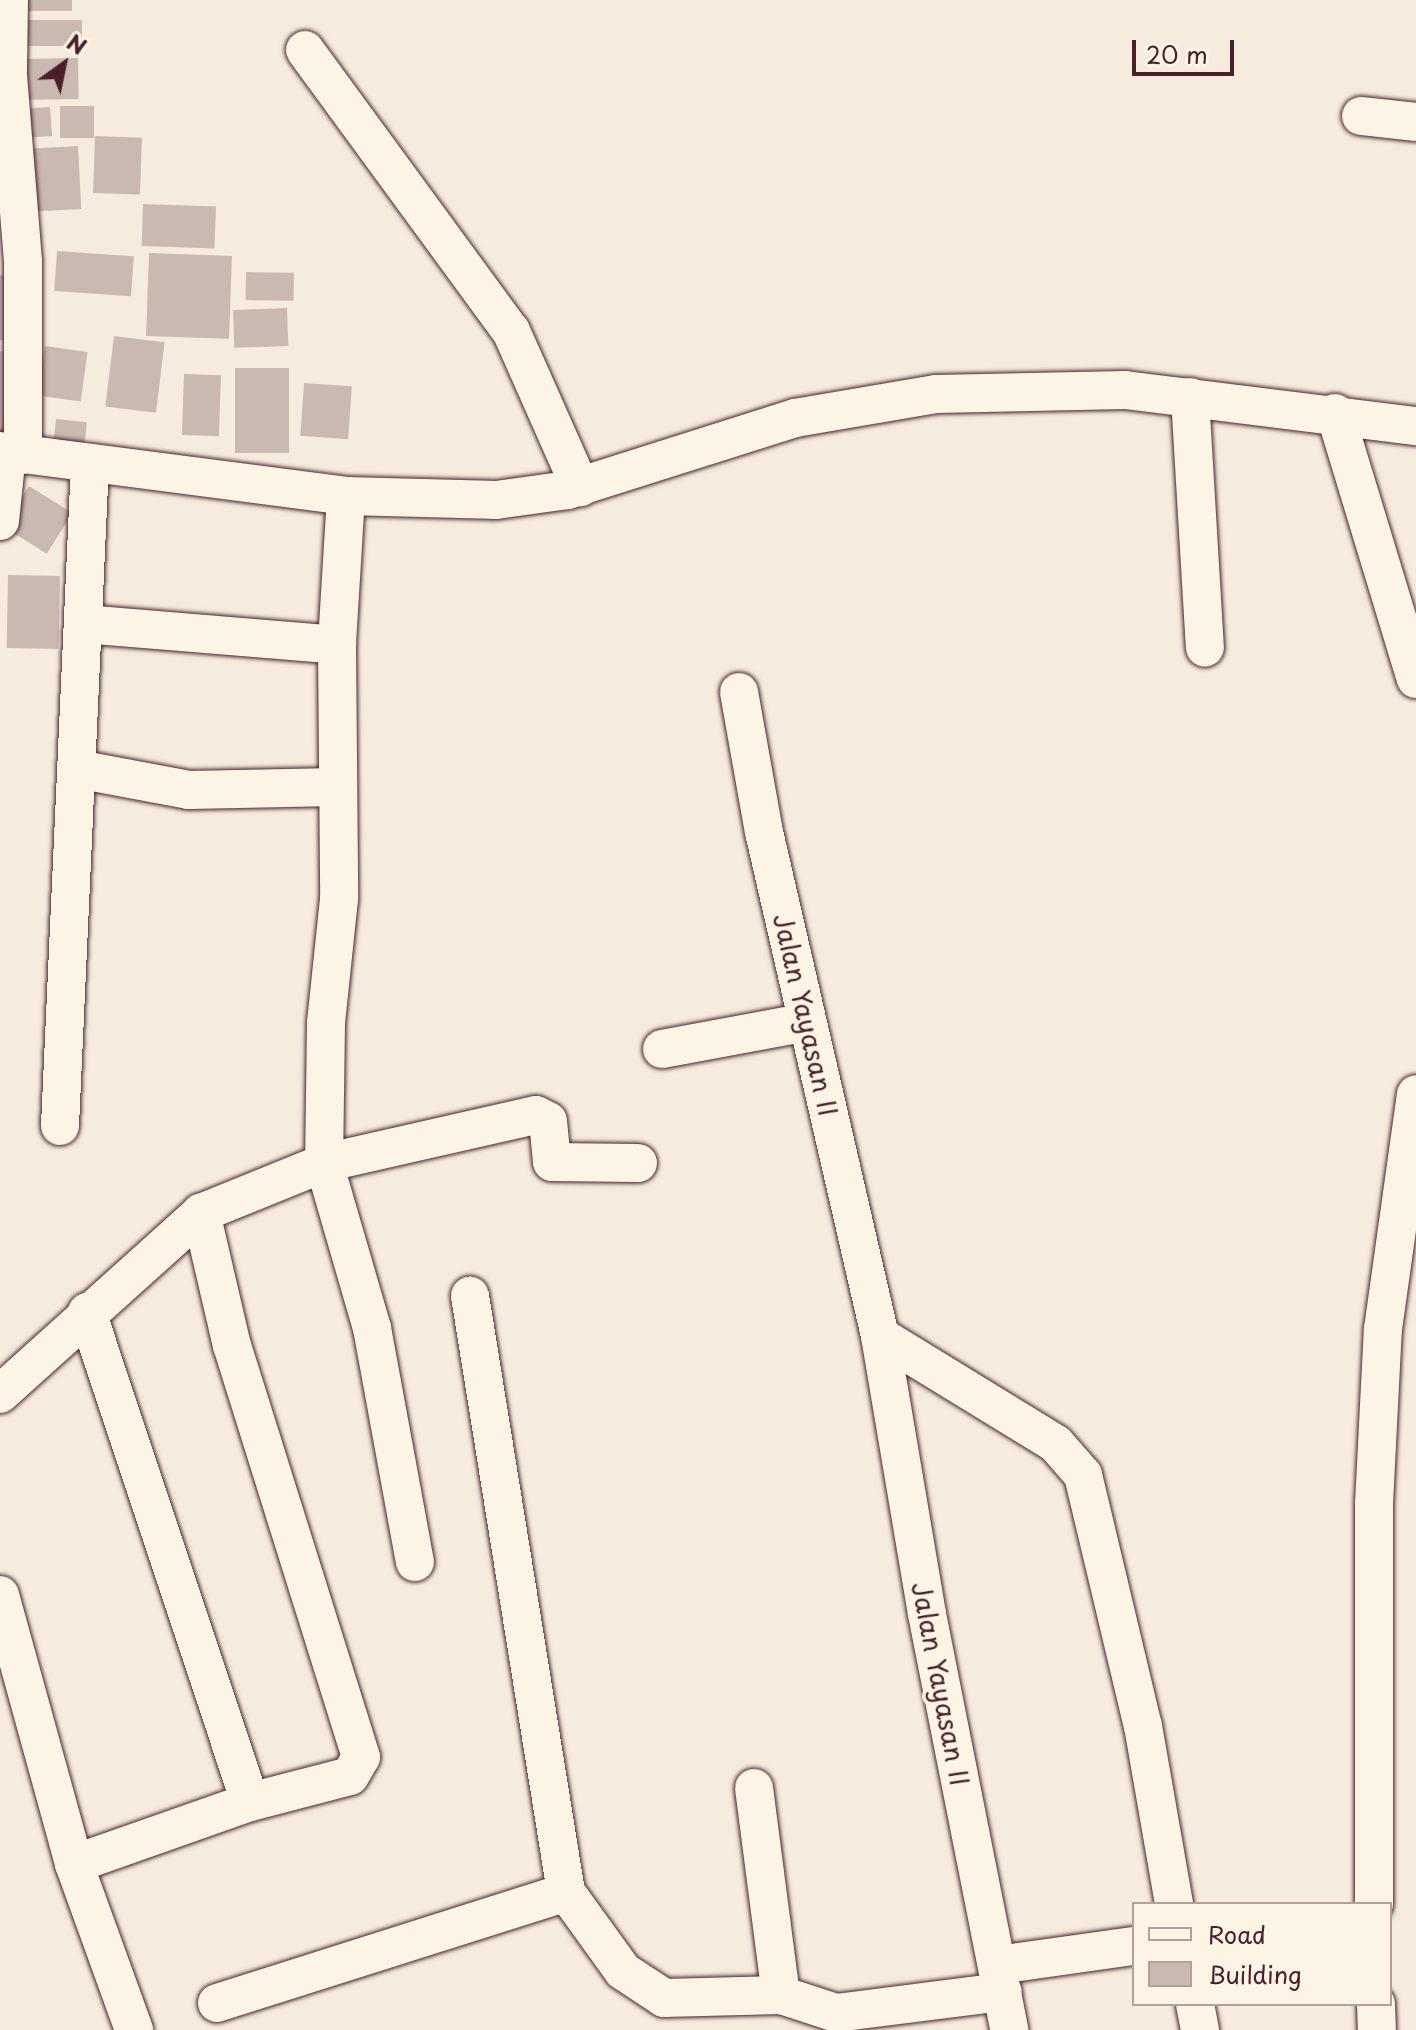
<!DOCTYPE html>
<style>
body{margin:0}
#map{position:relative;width:1416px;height:2030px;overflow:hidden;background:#f5ecde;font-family:"Playpen Sans",sans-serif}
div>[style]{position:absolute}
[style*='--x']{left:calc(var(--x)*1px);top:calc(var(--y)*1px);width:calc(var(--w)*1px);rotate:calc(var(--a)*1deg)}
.building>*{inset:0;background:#cab9b1;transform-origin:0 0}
.roads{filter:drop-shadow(0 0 2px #4a1f2b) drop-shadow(0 0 2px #4a1f2b)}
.minor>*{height:38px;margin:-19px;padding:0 19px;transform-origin:19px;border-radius:19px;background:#fcf5e5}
span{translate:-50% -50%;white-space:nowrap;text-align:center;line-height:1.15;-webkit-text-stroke:7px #fcf5e5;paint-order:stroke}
.street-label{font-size:26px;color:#4a1f2b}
.legend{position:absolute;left:1132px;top:1902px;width:260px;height:104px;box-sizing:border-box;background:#fcf5e5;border:2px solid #b59f9b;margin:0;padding:10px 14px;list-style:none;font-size:24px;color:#4a1f2b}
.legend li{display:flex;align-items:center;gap:16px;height:40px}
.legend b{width:40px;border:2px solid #b59f9b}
.north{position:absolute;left:24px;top:24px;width:80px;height:80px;-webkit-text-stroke:6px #fcf5e5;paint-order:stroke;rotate:33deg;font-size:22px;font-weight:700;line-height:32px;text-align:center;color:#4a1f2b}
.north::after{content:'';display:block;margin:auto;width:28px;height:36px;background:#4a1f2b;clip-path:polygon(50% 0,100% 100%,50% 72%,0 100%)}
.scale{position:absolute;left:1132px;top:40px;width:102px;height:36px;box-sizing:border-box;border:4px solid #4a1f2b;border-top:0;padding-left:10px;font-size:24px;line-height:28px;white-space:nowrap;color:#4a1f2b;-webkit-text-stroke:6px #fcf5e5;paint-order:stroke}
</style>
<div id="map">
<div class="building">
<div style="left:26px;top:0;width:46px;height:11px"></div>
<div style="left:23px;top:20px;width:59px;height:26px"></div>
<div style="left:78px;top:58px;width:41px;height:56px;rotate:89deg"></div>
<div style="left:60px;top:106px;width:34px;height:32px"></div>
<div style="left:50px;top:107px;width:29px;height:30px;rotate:86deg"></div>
<div style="left:95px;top:136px;width:47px;height:57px;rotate:2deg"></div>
<div style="left:78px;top:146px;width:63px;height:57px;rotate:87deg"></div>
<div style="left:143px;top:204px;width:73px;height:42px;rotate:2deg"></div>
<div style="left:57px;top:251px;width:77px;height:40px;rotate:4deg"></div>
<div style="left:149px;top:253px;width:83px;height:83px;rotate:2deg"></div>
<div style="left:246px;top:272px;width:48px;height:28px;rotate:1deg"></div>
<div style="clip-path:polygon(0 275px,19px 278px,10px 342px,0 340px)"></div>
<div style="left:287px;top:308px;width:38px;height:54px;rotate:88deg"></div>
<div style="left:114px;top:336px;width:51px;height:71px;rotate:7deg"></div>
<div style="left:45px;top:346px;width:43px;height:50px;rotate:8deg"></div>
<div style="clip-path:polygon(0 351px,22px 355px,8px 438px,0 437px)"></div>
<div style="left:235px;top:368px;width:54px;height:85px"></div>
<div style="left:184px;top:374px;width:37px;height:61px;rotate:2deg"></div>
<div style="left:304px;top:383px;width:48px;height:53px;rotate:4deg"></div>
<div style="left:56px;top:419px;width:31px;height:22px;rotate:6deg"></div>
<div style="left:29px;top:486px;width:51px;height:48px;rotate:32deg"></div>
<div style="left:8px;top:575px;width:52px;height:73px;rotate:1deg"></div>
</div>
<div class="roads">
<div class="minor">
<div style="--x:9;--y:0;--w:75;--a:90.8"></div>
<div style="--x:8;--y:75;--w:188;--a:85.4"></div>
<div style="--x:23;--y:262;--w:193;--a:90"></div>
<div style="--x:305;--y:50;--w:348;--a:53.8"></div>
<div style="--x:511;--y:331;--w:171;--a:66.1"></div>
<div style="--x:1361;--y:116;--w:55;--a:6.2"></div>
<div style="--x:1190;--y:397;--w:251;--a:86.6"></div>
<div style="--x:1335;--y:413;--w:278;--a:73.1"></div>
<div style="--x:0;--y:451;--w:349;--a:7.4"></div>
<div style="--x:346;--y:496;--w:150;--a:1.5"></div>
<div style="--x:496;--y:500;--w:73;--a:-7.9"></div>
<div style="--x:568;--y:490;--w:238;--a:-17.6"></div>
<div style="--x:795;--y:418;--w:143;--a:-9.7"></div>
<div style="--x:936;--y:394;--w:189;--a:-1.2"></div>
<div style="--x:1125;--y:390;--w:293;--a:7.1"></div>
<div style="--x:346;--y:496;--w:149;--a:93.5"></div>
<div style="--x:337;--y:645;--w:254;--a:89.5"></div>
<div style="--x:339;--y:899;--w:125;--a:96"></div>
<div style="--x:326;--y:1023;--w:140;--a:90.8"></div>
<div style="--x:324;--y:1163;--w:172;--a:73.8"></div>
<div style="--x:372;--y:1328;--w:238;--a:79.6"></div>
<div style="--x:0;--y:521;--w:68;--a:-84.1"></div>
<div style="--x:84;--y:624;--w:254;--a:4.7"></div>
<div style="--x:739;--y:692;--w:142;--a:79.9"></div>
<div style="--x:764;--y:832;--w:517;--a:77.04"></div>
<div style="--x:880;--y:1336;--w:282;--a:80.4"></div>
<div style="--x:927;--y:1614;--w:424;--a:78.8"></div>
<div style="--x:77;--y:769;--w:114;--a:10.6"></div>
<div style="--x:189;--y:790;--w:148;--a:-1.2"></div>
<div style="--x:662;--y:1049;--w:147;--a:-10.5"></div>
<div style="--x:60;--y:1126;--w:664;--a:-87.41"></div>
<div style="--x:87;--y:1312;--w:516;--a:71.6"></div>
<div style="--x:880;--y:1336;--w:206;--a:31.5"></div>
<div style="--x:1056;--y:1444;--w:41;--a:48.9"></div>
<div style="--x:1083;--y:1475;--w:258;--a:76.6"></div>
<div style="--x:1143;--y:1726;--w:181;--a:80.1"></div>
<div style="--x:0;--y:1394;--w:270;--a:-42"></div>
<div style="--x:201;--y:1213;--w:133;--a:-22.1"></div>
<div style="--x:324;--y:1163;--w:217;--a:-12.8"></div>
<div style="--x:536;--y:1115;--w:13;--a:27"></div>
<div style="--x:548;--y:1121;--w:41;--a:84.4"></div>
<div style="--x:552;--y:1162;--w:86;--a:0.7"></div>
<div style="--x:0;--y:1595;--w:279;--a:74.6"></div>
<div style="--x:74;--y:1864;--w:177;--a:70.1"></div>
<div style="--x:754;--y:1788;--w:209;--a:82.6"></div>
<div style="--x:74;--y:1864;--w:187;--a:-19.4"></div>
<div style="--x:250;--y:1802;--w:103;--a:-14.6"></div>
<div style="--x:350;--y:1776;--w:22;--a:-60"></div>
<div style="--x:361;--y:1757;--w:431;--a:-107.4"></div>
<div style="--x:232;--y:1346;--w:137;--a:-103.1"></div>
<div style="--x:566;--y:1892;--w:97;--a:54.2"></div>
<div style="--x:623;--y:1971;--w:49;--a:33.4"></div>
<div style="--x:664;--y:1998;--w:117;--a:-1.5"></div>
<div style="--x:781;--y:1995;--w:58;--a:18.1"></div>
<div style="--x:836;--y:2013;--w:168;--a:-7.2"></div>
<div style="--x:1374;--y:1904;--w:400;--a:-90"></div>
<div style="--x:1374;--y:1504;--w:175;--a:-87.1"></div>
<div style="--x:1383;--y:1329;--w:237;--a:-82"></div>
<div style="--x:998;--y:1965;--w:137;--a:-8"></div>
<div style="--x:217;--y:2003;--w:366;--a:-17.6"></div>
<div style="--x:566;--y:1892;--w:604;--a:-99.15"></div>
<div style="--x:1195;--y:2004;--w:26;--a:79"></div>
<div style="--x:1376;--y:2004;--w:26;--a:88"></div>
</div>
</div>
<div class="street-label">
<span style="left:806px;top:1015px;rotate:77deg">Jalan Yayasan II</span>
<span style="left:941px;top:1684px;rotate:79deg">Jalan Yayasan II</span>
</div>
<ul class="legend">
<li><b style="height:10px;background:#fcf5e5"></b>Road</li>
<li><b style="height:22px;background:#cab9b1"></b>Building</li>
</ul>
<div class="north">N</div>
<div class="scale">20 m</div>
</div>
